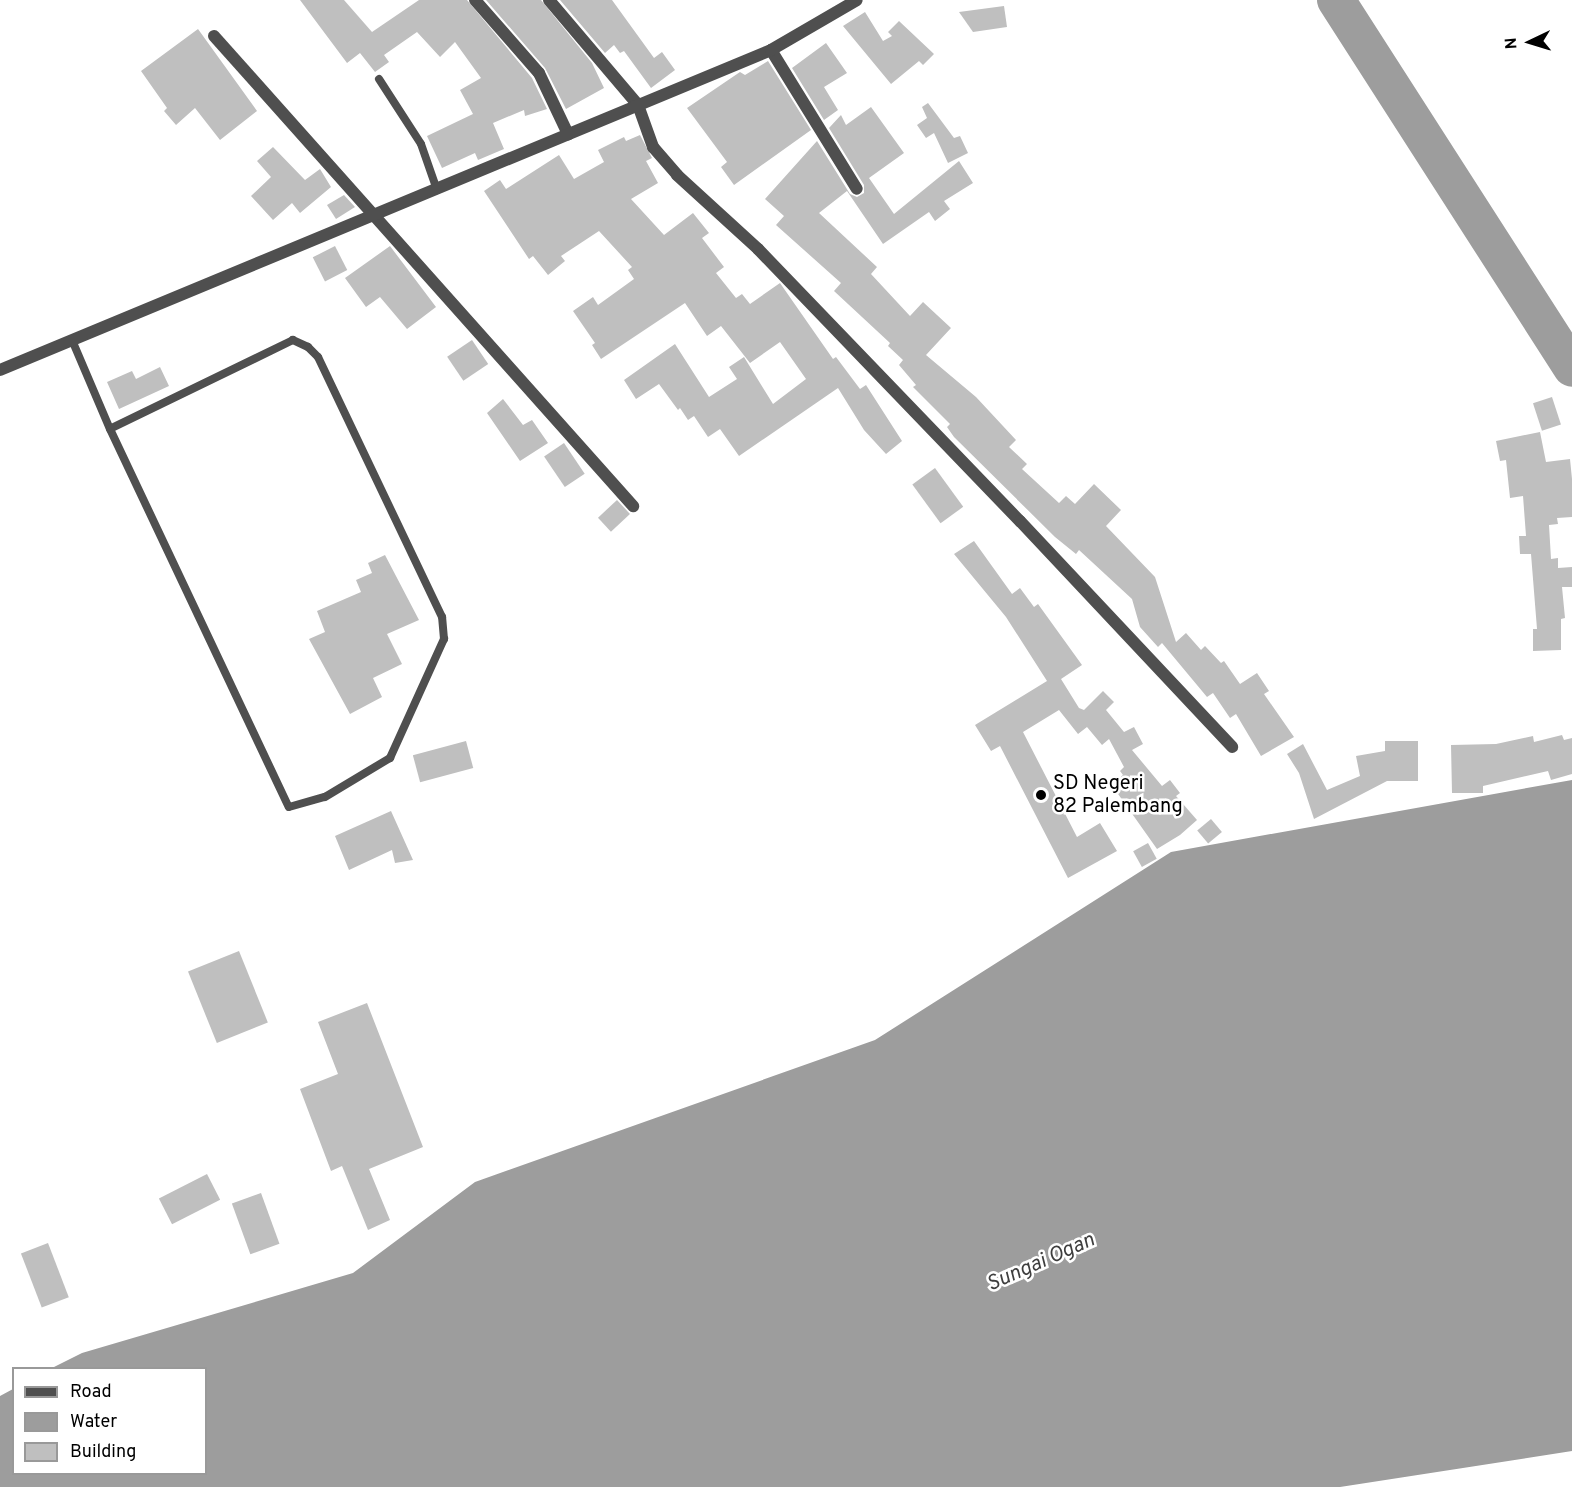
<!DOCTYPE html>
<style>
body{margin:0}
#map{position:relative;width:1572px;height:1487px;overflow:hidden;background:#fff;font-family:Overpass,sans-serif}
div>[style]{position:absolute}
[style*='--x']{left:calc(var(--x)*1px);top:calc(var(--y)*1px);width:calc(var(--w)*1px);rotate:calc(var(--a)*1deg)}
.water>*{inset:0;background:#9d9d9d}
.river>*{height:38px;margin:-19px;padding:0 19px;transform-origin:19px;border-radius:19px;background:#9d9d9d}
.building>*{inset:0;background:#bfbfbf;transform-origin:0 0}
.service>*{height:8px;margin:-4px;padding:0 4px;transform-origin:4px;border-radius:4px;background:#4f4f4f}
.minor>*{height:12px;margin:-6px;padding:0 6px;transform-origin:6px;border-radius:6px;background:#4f4f4f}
.tertiary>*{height:12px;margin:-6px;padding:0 6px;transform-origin:6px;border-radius:6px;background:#4f4f4f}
.dots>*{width:16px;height:16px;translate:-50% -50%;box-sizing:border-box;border:3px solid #fff;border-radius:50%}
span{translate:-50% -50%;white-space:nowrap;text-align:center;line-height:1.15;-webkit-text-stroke:5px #fff;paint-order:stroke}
.poi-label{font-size:20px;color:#000}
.left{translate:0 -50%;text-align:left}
.water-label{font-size:21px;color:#3e3e3e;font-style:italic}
.legend{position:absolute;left:12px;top:1367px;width:195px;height:108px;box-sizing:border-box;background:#fff;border:2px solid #999;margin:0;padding:8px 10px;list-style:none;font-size:18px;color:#000}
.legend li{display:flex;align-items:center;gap:12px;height:30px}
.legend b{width:30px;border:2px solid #999}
.north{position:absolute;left:1500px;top:12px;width:60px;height:60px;-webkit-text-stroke:4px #fff;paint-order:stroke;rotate:266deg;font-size:16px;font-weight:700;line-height:24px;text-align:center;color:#000}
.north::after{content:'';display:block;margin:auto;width:21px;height:27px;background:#000;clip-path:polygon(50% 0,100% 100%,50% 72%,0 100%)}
</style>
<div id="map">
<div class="water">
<div style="clip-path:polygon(1572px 780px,1572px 1451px,1340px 1487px,0 1487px,0 1396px,13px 1389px,14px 1474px,206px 1474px,206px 1368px,52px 1368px,82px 1353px,353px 1273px,475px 1182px,875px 1040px,1171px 852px)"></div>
</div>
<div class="river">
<div style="--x:1336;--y:0;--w:437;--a:57.3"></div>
</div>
<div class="building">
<div style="clip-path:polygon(300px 0,344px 0,372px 32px,419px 0,467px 0,532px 78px,547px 109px,525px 116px,524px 110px,493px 123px,504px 149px,478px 160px,475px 153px,442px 168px,427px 136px,473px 114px,460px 90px,481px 78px,455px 42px,440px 57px,417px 32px,384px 55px,389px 62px,375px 72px,360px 53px,347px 63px)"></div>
<div style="clip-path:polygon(486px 0,541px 0,592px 63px,604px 88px,566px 109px,545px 68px)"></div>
<div style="clip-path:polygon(560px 0,612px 0,654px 58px,662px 52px,675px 70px,651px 88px,624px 51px,620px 53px,614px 45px,605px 53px)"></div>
<div style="clip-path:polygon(1004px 6px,1007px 27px,973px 32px,959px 12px)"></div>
<div style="clip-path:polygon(865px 12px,883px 41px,892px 36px,888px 32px,899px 21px,934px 54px,923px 65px,919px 61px,891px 84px,843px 26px)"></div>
<div style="clip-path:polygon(198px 29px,257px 111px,220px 140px,195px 108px,176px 125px,164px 111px,167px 108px,141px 71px)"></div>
<div style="clip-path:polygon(826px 43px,847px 73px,824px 87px,838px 110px,824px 120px,792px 68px)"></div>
<div style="clip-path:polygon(768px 61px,811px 130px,734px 185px,721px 167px,727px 162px,687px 108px,740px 72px,745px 75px)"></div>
<div style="clip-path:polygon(928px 103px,954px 138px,960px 136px,968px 153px,948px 163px,934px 133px,926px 138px,917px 125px,927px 118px,922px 107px)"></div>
<div style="clip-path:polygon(871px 107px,904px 153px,869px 178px,894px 214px,959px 161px,973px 183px,944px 201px,950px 209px,935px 221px,929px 212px,883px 244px,847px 191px,819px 213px,877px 267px,871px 274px,910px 316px,923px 302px,951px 328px,926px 355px,976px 397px,1016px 440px,1009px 447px,1027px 464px,1022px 469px,1059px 503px,1066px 496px,1075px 504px,1094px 484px,1121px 510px,1106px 526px,1155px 577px,1176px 642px,1186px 633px,1201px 650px,1205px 646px,1221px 663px,1224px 661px,1240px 684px,1257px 673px,1269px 691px,1264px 694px,1294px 737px,1261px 756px,1236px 714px,1230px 718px,1213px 693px,1207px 697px,1162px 643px,1158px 647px,1140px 627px,1132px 599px,1079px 550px,1076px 554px,1055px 537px,954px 437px,947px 427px,950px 424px,913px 387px,916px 385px,899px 365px,903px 360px,888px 346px,890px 343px,834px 291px,841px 283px,776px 225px,784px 216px,765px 199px,817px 141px,850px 194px,857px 197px,864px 193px,864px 185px,829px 128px,841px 115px,846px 125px)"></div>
<div style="clip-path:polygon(640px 135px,652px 158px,646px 161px,658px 183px,631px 199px,664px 235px,693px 213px,709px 233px,702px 238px,724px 267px,716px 273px,736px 298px,742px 294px,750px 304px,780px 283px,833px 359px,836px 357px,860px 389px,866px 385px,902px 441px,886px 454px,864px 430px,838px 388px,739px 456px,720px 429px,708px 437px,694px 416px,688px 420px,680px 408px,678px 410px,659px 384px,636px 399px,624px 380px,675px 344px,709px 397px,737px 379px,729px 367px,744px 357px,773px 404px,806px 379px,780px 342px,750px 363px,721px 326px,707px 336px,685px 303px,601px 359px,592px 345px,595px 343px,573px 311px,593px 297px,598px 305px,634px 279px,628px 270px,632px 267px,599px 231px,561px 256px,565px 261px,548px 275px,533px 256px,529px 259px,484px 191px,500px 180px,506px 189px,559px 155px,574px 179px,604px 162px,598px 150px,624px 137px,626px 141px)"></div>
<div style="clip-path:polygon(273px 147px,305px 180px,320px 169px,331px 187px,300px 213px,292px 203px,273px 220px,251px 196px,271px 177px,257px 161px)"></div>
<div style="clip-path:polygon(344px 195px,355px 207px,336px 219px,327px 205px)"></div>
<div style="left:335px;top:246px;width:27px;height:25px;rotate:63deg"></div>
<div style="clip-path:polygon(390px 246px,436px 307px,407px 329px,380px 297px,366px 307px,345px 278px)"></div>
<div style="left:472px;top:340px;width:29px;height:30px;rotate:56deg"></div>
<div style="clip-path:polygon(160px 367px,169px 386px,119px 409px,107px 382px,132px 371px,136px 379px)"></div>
<div style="left:1552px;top:397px;width:29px;height:20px;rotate:72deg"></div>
<div style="clip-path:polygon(503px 399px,523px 425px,532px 420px,548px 443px,520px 461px,487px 413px)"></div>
<div style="clip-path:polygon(1540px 432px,1546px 462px,1570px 459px,1572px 479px,1572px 517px,1557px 518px,1558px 524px,1549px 525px,1551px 559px,1558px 558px,1558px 568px,1572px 567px,1572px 587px,1562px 587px,1565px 618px,1561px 619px,1561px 650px,1533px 651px,1533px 629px,1537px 629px,1531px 554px,1520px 554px,1519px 536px,1526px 536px,1523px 496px,1510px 498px,1506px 460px,1500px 461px,1496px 441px)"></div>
<div style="left:564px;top:443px;width:37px;height:24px;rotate:56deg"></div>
<div style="left:935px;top:468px;width:48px;height:28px;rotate:54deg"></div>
<div style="left:617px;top:500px;width:19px;height:26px;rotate:47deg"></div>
<div style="clip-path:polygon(974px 541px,1012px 594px,1020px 588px,1034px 607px,1038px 604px,1082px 665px,1061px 679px,1079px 708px,1084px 710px,1103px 691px,1114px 702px,1106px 710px,1124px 732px,1134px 727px,1143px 744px,1132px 750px,1162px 786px,1170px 780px,1180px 793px,1176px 796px,1197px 820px,1180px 835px,1157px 849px,1111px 784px,1123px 775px,1120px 771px,1124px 767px,1109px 739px,1102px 745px,1087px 727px,1078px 734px,1059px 710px,1023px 732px,1077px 837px,1100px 823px,1117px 851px,1068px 878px,1000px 746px,991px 751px,975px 725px,1047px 681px,1006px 617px,954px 554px)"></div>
<div style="clip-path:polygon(385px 555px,419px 620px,387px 634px,402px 664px,373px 678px,382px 697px,350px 714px,309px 639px,325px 632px,317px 611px,361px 592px,356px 580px,372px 573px,368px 563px)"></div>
<div style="clip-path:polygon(1562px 735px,1564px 740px,1572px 738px,1572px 774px,1551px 780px,1548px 771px,1483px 786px,1483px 793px,1452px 793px,1451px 745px,1496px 744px,1533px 736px,1534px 742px)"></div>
<div style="left:466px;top:741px;width:28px;height:55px;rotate:75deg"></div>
<div style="clip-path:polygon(1385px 741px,1418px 741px,1418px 781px,1387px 781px,1314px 819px,1299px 773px,1287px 754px,1303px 744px,1327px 790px,1360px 776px,1356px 756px,1385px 751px)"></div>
<div style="clip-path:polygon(391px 811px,413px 860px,395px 863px,392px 850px,349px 870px,335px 836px)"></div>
<div style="left:1211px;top:819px;width:17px;height:18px;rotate:50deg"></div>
<div style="left:1148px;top:843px;width:18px;height:17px;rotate:61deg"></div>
<div style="left:239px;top:951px;width:77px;height:55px;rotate:68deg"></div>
<div style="clip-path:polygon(367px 1003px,423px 1147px,369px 1169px,390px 1220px,368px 1230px,342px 1166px,331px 1171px,300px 1089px,338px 1074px,318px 1022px)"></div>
<div style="left:207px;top:1174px;width:29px;height:54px;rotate:63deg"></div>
<div style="left:261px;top:1193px;width:54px;height:31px;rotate:70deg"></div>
<div style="left:48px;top:1243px;width:58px;height:29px;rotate:69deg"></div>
</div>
<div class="service">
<div style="--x:379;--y:79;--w:77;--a:57.1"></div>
<div style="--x:421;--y:144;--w:49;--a:70.8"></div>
<div style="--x:72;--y:340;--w:97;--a:66.9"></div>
<div style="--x:110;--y:429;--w:418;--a:64.7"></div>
<div style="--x:289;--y:807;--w:37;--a:-16"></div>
<div style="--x:325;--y:797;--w:76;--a:-31"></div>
<div style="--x:390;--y:758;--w:131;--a:-65.6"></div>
<div style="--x:444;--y:639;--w:22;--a:-95"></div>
<div style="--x:442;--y:617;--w:288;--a:-115.5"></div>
<div style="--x:318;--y:357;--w:14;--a:-135"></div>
<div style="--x:308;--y:347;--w:17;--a:-155"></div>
<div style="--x:293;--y:340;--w:203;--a:154.1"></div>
</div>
<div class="minor">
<div style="--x:475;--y:0;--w:97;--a:48.8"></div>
<div style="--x:539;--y:73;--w:68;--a:64.6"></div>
<div style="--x:549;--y:0;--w:138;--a:49.7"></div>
<div style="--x:638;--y:105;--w:45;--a:70.3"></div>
<div style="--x:653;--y:147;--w:37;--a:49"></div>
<div style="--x:677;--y:175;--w:110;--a:42.4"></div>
<div style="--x:758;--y:249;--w:378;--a:46.1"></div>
<div style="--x:1020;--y:521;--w:310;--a:46.8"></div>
<div style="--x:214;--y:36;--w:630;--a:48.28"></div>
<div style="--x:771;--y:50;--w:163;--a:58.3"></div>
</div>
<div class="tertiary">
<div style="--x:0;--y:370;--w:835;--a:-22.54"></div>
<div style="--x:771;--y:50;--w:99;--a:-30.2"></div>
</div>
<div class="dots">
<div style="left:1041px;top:795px;background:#000"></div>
</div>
<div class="poi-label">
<span class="left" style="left:1053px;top:796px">SD Negeri<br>82 Palembang</span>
</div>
<div class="water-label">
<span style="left:1041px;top:1263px;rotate:-24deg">Sungai Ogan</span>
</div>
<ul class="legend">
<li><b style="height:8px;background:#4f4f4f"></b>Road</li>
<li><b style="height:16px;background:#9d9d9d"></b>Water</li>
<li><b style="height:16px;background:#bfbfbf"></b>Building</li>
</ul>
<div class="north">N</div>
</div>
